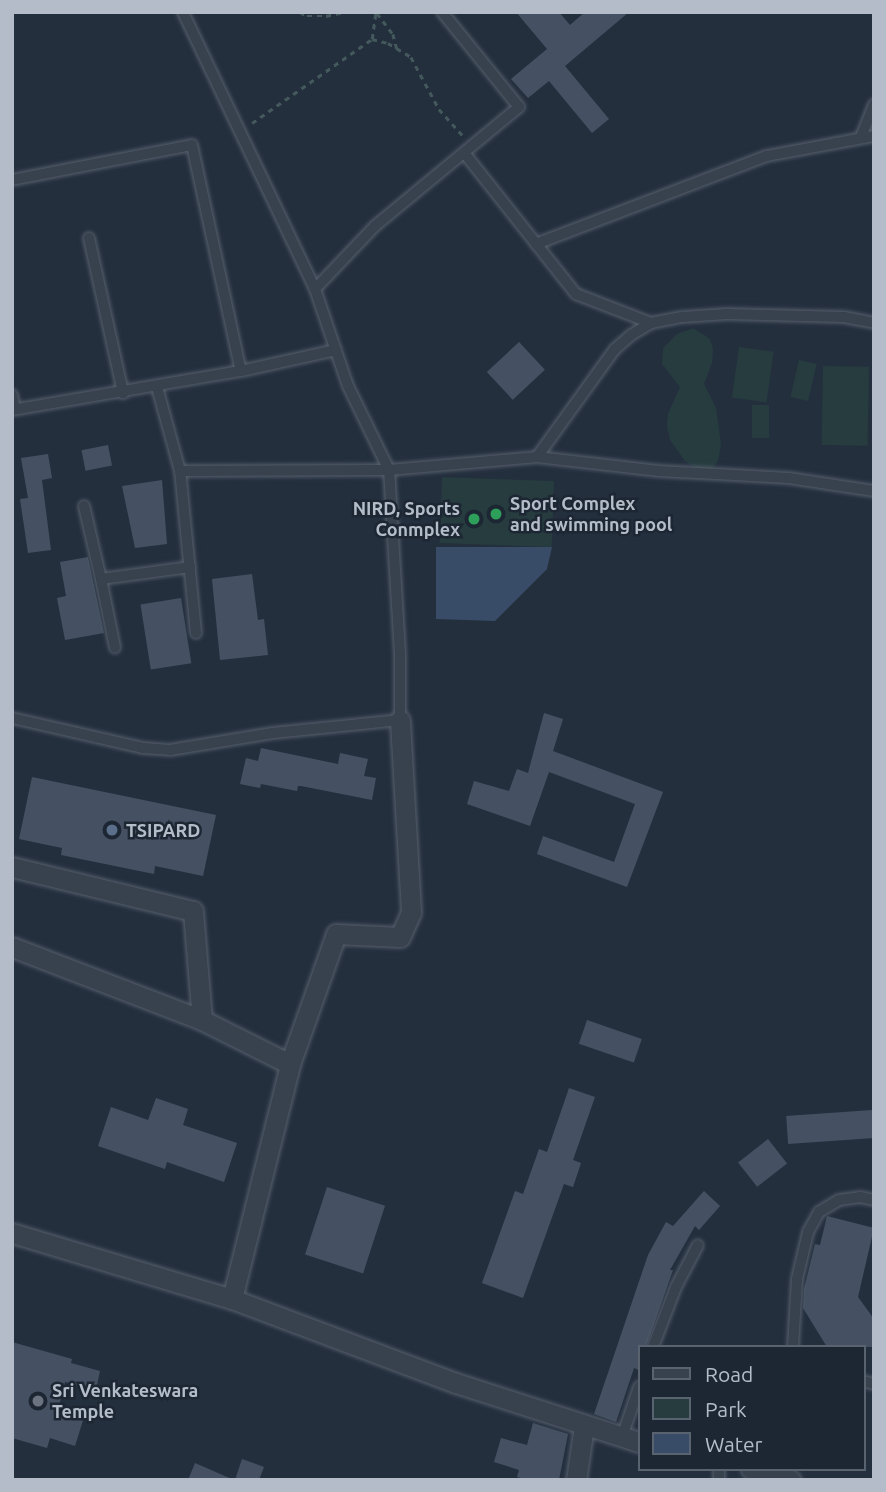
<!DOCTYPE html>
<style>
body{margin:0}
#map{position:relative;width:886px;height:1492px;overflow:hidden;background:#242f3e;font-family:Ubuntu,sans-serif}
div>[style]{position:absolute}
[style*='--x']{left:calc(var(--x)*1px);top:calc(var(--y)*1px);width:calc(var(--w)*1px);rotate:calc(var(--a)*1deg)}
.green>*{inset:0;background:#263c3f;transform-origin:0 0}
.water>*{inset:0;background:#394c67}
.building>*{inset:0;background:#455162;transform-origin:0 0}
.path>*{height:2.5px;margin-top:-1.25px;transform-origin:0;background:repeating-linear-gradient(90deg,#44595c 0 5px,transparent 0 10px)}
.roads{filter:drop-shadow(0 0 2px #565f6c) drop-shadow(0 0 2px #565f6c)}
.lane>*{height:10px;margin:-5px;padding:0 5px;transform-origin:5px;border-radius:5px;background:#38414e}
.street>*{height:19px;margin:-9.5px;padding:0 9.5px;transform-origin:9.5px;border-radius:9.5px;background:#38414e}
.dots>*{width:19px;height:19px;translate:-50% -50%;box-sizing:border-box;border:4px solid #1d2633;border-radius:50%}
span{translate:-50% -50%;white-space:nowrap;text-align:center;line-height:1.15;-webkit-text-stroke:5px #1d2633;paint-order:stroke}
.poi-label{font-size:18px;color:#b4bcc9;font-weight:700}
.left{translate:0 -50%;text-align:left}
.right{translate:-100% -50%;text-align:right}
.frame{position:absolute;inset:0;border:14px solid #b4bcc9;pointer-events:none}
.legend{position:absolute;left:638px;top:1345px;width:228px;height:126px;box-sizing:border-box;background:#1d2633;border:2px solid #59626f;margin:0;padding:9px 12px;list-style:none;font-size:21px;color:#b4bcc9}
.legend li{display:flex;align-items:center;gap:14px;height:35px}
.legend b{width:35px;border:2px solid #59626f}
</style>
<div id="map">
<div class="green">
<div style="clip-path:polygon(693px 328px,710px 339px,713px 349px,712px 363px,704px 384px,716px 408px,721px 444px,718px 461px,712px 470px,699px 470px,685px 461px,670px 440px,667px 426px,668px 414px,680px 387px,662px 364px,663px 348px,677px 334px)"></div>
<div style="left:739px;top:347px;width:35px;height:51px;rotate:8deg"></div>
<div style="left:799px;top:360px;width:18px;height:38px;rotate:13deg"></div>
<div style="left:823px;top:366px;width:46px;height:79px;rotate:1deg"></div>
<div style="left:752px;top:405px;width:17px;height:33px"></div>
<div style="left:554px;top:481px;width:66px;height:112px;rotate:92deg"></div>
</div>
<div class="water">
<div style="clip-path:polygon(436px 547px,552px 547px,547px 569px,495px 621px,436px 619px)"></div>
</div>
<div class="building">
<div style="clip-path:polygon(516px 12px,559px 12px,570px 25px,585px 12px,629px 12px,565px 66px,609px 119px,592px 133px,549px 81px,528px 98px,511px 79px,547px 49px)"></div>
<div style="left:519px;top:342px;width:38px;height:44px;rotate:47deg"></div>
<div style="left:108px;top:445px;width:21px;height:27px;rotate:79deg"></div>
<div style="clip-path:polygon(48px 454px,52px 478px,42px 480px,51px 550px,28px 553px,20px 499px,28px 498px,21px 458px)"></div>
<div style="clip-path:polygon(162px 480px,167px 544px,135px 548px,122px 486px)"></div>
<div style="clip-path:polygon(88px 557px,104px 633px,65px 640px,57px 598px,66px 596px,60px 562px)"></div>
<div style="clip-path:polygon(252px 574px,258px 620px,264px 619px,268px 655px,220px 660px,212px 579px)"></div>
<div style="left:181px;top:598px;width:66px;height:41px;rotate:81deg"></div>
<div style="clip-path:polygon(544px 713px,563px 719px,553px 751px,663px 792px,627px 887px,537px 854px,543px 836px,614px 862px,635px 804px,549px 772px,530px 826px,467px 804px,474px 781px,509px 791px,517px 769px,528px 773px)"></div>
<div style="clip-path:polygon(261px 748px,338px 764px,340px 753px,368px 759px,364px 776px,376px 778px,372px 800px,301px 786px,298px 786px,297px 791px,261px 784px,260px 788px,240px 784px,246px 758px,258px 761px)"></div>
<div style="clip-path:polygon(32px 777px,216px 815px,203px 876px,155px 866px,154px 874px,61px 855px,62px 848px,19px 839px)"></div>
<div style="left:587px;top:1020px;width:58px;height:25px;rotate:19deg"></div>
<div style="clip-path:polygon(569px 1088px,595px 1097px,573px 1160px,581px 1163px,573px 1187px,564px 1184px,523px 1298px,482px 1283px,515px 1191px,523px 1194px,539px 1149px,547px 1152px)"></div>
<div style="clip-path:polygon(156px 1098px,188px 1109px,183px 1125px,237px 1143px,224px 1182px,167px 1162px,165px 1169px,98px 1146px,111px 1107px,148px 1120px)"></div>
<div style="left:872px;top:1110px;width:28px;height:86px;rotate:86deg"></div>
<div style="left:768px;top:1139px;width:31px;height:38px;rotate:52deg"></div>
<div style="left:327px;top:1187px;width:61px;height:71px;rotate:18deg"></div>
<div style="clip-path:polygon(704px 1191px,720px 1206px,699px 1230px,695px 1226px,670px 1270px,673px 1270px,646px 1347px,639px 1347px,639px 1370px,634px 1368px,616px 1422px,594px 1414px,648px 1255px,666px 1222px,673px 1226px)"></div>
<div style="clip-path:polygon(827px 1216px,874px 1228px,858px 1297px,874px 1319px,874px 1347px,827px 1347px,803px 1308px,804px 1289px,815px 1244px,820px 1245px)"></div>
<div style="clip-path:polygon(12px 1342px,72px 1359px,71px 1363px,100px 1371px,96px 1390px,65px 1382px,59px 1406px,85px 1414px,75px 1446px,50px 1438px,47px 1448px,12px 1438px)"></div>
<div style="clip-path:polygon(533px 1423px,568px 1434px,559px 1480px,527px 1480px,517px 1477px,519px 1470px,494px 1462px,501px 1438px,527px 1445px)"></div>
<div style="clip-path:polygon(242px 1459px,264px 1467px,259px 1480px,235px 1480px)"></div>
<div style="clip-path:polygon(195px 1463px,234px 1480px,188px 1480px)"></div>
</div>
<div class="path">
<div style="--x:300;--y:12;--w:8;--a:30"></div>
<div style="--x:307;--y:16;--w:19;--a:0"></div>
<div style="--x:326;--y:16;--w:17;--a:-13"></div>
<div style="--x:377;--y:13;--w:26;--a:53"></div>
<div style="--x:393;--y:34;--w:16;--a:75"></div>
<div style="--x:372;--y:39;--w:16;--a:14"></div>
<div style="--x:388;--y:43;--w:27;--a:31"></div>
<div style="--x:411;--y:57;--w:59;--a:61.7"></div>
<div style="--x:439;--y:109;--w:38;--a:48"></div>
<div style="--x:252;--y:123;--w:146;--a:-35"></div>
<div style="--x:372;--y:39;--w:27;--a:-82"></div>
</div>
<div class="roads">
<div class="lane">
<div style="--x:861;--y:137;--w:35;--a:-68"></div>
<div style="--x:465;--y:154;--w:179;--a:51.6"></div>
<div style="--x:576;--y:294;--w:80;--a:21.1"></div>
<div style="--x:12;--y:180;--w:183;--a:-11"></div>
<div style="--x:192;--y:145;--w:231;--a:77.8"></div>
<div style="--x:89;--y:238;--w:159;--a:77.6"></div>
<div style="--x:536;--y:244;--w:247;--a:-20.9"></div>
<div style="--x:767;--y:156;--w:109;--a:-10.6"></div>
<div style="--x:315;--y:289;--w:87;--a:-46.4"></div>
<div style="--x:375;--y:226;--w:187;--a:-39.6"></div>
<div style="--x:519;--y:107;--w:122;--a:-129"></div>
<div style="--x:157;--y:387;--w:87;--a:74.7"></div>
<div style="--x:12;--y:395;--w:14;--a:78"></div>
<div style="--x:12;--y:410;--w:232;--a:-9.7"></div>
<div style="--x:241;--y:371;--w:97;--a:-12.5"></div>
<div style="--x:537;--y:457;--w:133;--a:-54.2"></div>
<div style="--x:615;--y:349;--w:21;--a:-41"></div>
<div style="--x:631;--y:335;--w:23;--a:-31"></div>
<div style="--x:651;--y:323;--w:33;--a:-11"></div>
<div style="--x:683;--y:317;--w:44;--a:-3.9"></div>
<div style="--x:727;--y:314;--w:117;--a:1.5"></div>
<div style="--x:844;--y:317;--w:31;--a:11"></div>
<div style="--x:84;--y:506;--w:75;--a:76.9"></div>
<div style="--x:101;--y:579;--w:90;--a:-7.7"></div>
<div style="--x:101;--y:579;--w:70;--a:78.5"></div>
<div style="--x:196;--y:633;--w:163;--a:-95.6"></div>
<div style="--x:180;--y:471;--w:209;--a:-0.3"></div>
<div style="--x:389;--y:470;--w:149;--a:-5"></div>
<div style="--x:537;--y:457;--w:123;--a:6.5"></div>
<div style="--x:659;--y:471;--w:130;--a:3.1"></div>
<div style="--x:789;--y:478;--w:86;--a:8.7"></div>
<div style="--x:12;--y:718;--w:134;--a:12.9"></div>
<div style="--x:143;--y:748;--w:27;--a:4"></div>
<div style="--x:170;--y:750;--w:104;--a:-9.4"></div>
<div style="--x:273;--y:733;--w:128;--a:-5.8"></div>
<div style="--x:400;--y:720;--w:66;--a:-90"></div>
<div style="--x:400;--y:654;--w:184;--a:-93.4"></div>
<div style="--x:389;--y:470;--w:93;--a:-116"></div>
<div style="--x:348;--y:386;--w:102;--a:-108.8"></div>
<div style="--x:315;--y:289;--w:307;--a:-115.5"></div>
<div style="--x:653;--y:1347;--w:64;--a:-69"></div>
<div style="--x:676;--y:1287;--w:47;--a:-62.4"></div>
<div style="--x:793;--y:1347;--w:68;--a:-86.6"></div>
<div style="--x:797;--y:1279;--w:48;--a:-76.8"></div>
<div style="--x:808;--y:1232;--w:23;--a:-61"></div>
<div style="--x:819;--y:1212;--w:23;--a:-31"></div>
<div style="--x:839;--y:1200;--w:21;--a:-8"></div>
<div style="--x:860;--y:1197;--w:14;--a:12"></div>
<div style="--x:863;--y:1381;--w:11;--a:15"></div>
<div style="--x:622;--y:1437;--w:53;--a:-71.2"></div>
<div style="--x:719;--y:1469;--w:11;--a:90"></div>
</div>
<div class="street">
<div style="--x:12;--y:867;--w:186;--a:13.7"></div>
<div style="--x:193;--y:911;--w:109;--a:85.3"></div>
<div style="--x:12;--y:947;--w:204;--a:21"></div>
<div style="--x:202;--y:1020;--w:98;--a:26.6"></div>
<div style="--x:12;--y:1233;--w:230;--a:16.7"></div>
<div style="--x:232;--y:1299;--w:239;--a:20.6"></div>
<div style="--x:456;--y:1383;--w:192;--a:17.9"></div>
<div style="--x:232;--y:1299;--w:242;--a:-76.1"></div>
<div style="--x:290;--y:1064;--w:138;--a:-70.5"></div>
<div style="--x:336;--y:934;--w:64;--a:2.7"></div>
<div style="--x:400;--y:937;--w:27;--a:-66"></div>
<div style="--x:411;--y:912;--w:192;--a:-93.3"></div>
<div style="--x:751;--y:1469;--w:41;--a:15.4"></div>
<div style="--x:576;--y:1480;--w:55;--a:-81.6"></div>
</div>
</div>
<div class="dots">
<div style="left:496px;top:514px;background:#2e9e5b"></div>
<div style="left:474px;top:519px;background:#2e9e5b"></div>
<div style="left:112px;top:830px;background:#5c6f8a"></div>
<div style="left:38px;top:1401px;background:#6b7280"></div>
</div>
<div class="poi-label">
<span class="left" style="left:510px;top:514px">Sport Complex<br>and swimming pool</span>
<span class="right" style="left:460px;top:519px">NIRD, Sports<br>Conmplex</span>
<span class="left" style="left:126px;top:830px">TSIPARD</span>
<span class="left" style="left:52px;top:1401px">Sri Venkateswara<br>Temple</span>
</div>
<div class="frame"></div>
<ul class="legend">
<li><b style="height:9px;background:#38414e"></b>Road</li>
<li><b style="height:19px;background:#263c3f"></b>Park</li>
<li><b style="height:19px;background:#394c67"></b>Water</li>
</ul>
</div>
